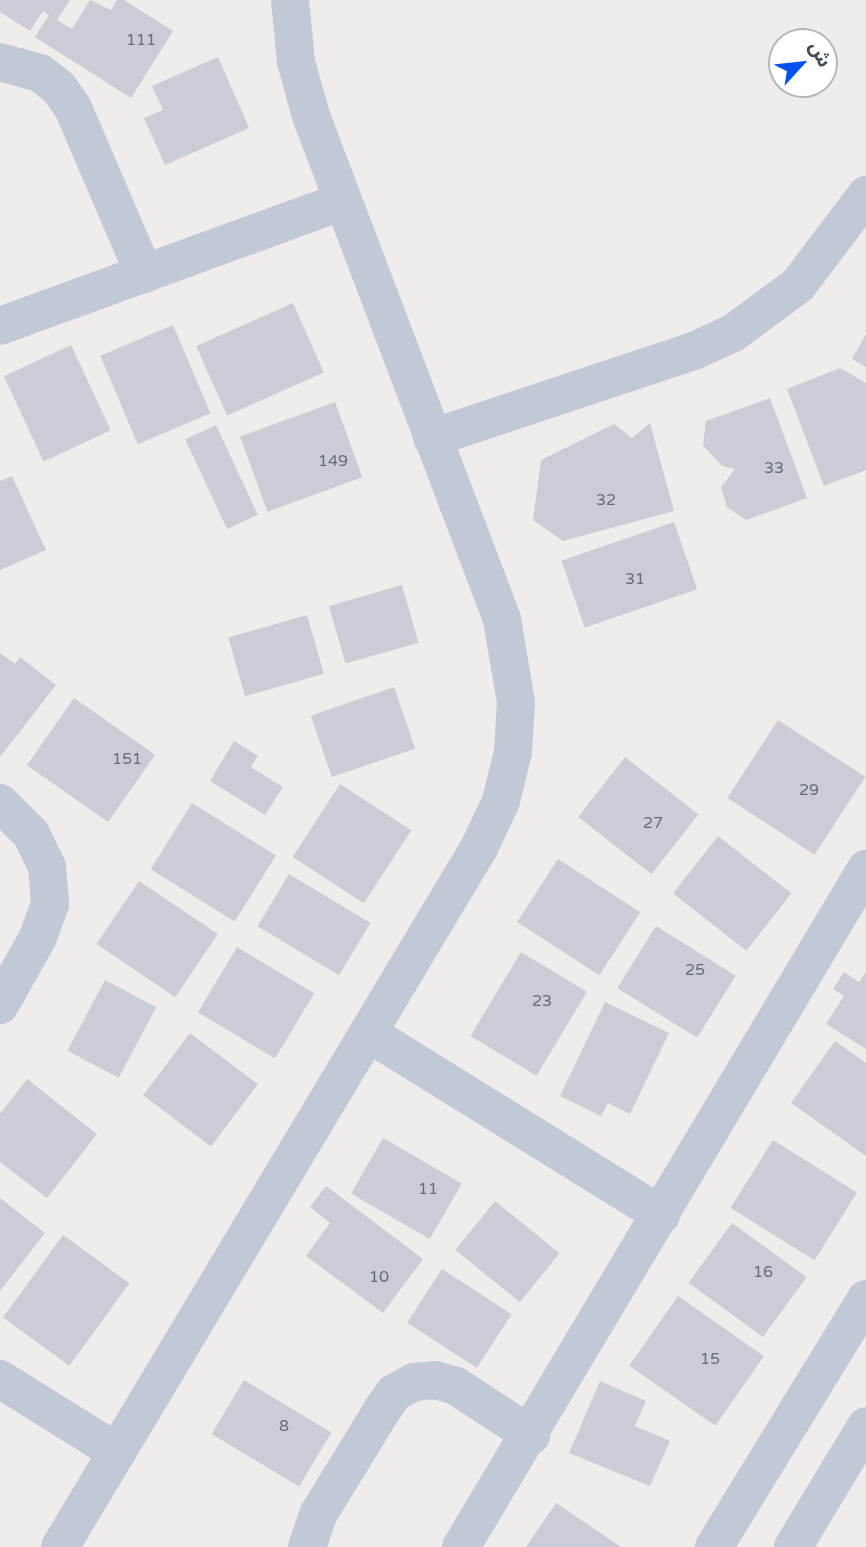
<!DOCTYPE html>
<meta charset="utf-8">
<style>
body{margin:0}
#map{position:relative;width:866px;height:1547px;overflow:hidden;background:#efeceb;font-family:"Varela Round","Noto Sans Arabic",sans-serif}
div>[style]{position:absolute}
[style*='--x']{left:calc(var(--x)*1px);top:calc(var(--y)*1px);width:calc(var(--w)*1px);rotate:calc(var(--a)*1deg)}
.building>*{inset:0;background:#cbccd5;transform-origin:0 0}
.minor>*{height:38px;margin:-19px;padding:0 19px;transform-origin:19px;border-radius:19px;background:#c0c9d5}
span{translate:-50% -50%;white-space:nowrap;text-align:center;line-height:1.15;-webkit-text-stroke:7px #fff;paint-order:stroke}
.number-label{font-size:16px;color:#646c7a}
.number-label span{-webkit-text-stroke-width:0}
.north{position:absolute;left:768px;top:28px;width:70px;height:70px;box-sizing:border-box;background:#fff;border:2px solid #b3b7bd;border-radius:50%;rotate:63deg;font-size:19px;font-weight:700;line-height:28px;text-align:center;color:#424c5b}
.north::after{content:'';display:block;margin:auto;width:24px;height:32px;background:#0450f0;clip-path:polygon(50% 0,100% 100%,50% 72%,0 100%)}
</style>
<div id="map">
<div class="building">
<div style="clip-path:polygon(0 0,70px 0,57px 20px,72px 29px,90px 0,111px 10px,117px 0,124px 0,173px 31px,131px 98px,35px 37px,49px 15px,43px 11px,30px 31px,0 12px)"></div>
<div style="clip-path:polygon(218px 57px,249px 128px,165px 165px,144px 118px,163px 110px,152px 86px)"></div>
<div style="left:293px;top:303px;width:76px;height:106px;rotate:66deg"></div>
<div style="left:173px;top:325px;width:96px;height:79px;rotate:67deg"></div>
<div style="clip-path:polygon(866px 334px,866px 367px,852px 359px)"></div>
<div style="left:71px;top:345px;width:94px;height:74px;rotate:65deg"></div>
<div style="clip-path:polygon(840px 368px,866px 383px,866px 470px,824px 486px,787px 389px)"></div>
<div style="clip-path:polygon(770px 398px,807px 498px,746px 520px,727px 507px,721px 487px,735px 469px,722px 466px,703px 445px,706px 421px)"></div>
<div style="left:335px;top:402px;width:80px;height:101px;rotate:70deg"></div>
<div style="clip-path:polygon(650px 423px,674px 511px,563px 541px,533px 520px,541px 460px,614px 424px,632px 438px)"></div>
<div style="left:216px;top:425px;width:99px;height:34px;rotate:65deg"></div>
<div style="clip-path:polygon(12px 476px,46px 550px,0 570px,0 481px)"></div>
<div style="left:674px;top:522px;width:71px;height:119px;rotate:71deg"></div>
<div style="left:402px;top:585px;width:60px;height:76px;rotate:74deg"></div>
<div style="left:307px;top:615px;width:61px;height:82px;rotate:74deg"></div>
<div style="clip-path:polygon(0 653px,15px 664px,20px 657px,56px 685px,0 757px)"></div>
<div style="left:394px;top:687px;width:65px;height:88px;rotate:71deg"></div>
<div style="left:74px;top:698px;width:99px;height:82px;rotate:35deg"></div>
<div style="left:778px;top:720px;width:104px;height:93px;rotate:33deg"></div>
<div style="clip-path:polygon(234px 741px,258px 756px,251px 767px,283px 787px,265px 815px,210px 781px)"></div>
<div style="left:625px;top:757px;width:93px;height:76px;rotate:38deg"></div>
<div style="left:340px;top:784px;width:85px;height:87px;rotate:33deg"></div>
<div style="left:192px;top:803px;width:99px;height:78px;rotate:32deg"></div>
<div style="left:718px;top:836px;width:93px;height:73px;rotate:38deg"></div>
<div style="left:558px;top:859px;width:98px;height:75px;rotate:33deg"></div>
<div style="left:289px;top:874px;width:95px;height:61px;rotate:31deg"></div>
<div style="left:139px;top:881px;width:95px;height:76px;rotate:34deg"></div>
<div style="left:656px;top:926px;width:94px;height:73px;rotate:32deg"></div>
<div style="left:237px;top:947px;width:90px;height:76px;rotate:31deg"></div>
<div style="left:521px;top:952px;width:77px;height:98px;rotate:31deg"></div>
<div style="clip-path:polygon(844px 972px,859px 982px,866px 972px,866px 1049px,826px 1024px,844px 996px,833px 989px)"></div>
<div style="left:105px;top:980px;width:58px;height:80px;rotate:28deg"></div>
<div style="clip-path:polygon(605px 1002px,669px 1033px,630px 1114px,608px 1103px,601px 1116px,560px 1096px)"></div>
<div style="left:190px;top:1033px;width:85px;height:78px;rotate:37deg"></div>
<div style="clip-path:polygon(835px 1041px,866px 1063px,866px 1156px,791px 1103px)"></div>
<div style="clip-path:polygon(27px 1079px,97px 1134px,47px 1198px,0 1162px,0 1114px)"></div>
<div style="left:383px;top:1138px;width:91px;height:64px;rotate:30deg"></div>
<div style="left:773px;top:1140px;width:99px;height:80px;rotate:32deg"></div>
<div style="clip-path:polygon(326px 1186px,423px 1259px,383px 1313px,306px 1256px,330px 1223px,310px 1207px)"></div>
<div style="clip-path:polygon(0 1198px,45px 1233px,0 1291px)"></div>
<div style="left:495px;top:1201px;width:83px;height:63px;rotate:39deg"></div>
<div style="left:732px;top:1223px;width:92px;height:74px;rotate:36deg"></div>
<div style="left:63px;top:1235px;width:82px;height:102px;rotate:36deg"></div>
<div style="left:442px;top:1269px;width:83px;height:64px;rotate:33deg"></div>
<div style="left:678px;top:1296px;width:105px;height:85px;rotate:35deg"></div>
<div style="left:244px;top:1380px;width:102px;height:63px;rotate:31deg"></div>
<div style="clip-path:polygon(600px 1381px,646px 1401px,635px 1426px,670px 1441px,650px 1486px,569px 1453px)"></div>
<div style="clip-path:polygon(556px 1503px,621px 1547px,526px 1547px)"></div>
</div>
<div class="minor">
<div style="--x:0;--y:62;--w:41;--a:15.4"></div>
<div style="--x:40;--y:73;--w:24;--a:38"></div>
<div style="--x:59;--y:88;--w:24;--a:55"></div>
<div style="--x:73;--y:108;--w:181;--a:66.8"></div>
<div style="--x:0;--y:326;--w:365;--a:-20"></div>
<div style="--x:432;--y:438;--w:278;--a:-18.4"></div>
<div style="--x:696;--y:350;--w:41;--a:-24.7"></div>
<div style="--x:733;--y:333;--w:81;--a:-36.4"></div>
<div style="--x:798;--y:285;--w:113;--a:-52.9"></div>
<div style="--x:0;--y:803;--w:44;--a:45"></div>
<div style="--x:31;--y:834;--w:37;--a:64"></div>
<div style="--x:47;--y:867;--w:37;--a:85"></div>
<div style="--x:50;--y:904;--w:37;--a:110"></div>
<div style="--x:37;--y:939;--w:76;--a:119.3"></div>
<div style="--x:368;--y:1033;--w:345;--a:31.8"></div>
<div style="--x:0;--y:1379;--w:138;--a:32"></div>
<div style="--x:60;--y:1547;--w:817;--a:-59.07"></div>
<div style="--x:480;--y:846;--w:50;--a:-65"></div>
<div style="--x:501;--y:801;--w:50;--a:-76.2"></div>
<div style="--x:513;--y:752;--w:50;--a:-86.6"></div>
<div style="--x:516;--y:702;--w:84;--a:-99.6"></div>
<div style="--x:502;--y:619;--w:538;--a:-110.79"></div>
<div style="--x:311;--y:116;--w:56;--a:-105.5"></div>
<div style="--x:296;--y:62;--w:62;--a:-95.5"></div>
<div style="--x:307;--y:1547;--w:36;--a:-71"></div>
<div style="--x:319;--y:1513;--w:121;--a:-58.5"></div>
<div style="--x:382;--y:1410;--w:21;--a:-55"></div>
<div style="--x:394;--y:1393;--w:23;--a:-29"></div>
<div style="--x:414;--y:1382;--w:21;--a:-5"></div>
<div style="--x:435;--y:1380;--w:22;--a:16"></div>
<div style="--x:456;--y:1386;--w:90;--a:33.2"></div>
<div style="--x:461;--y:1547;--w:790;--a:-59.15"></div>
<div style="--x:714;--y:1547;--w:291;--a:-58.5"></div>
<div style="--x:793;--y:1547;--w:141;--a:-58.9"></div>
</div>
<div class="number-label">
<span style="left:141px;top:40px">111</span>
<span style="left:333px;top:461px">149</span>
<span style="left:774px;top:468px">33</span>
<span style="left:606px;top:500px">32</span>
<span style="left:635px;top:579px">31</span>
<span style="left:127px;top:759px">151</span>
<span style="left:809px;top:790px">29</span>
<span style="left:653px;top:823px">27</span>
<span style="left:695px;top:970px">25</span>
<span style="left:542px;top:1001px">23</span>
<span style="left:428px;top:1189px">11</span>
<span style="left:763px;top:1272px">16</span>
<span style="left:379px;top:1277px">10</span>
<span style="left:710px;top:1359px">15</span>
<span style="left:284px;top:1426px">8</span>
</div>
<div class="north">ش</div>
</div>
